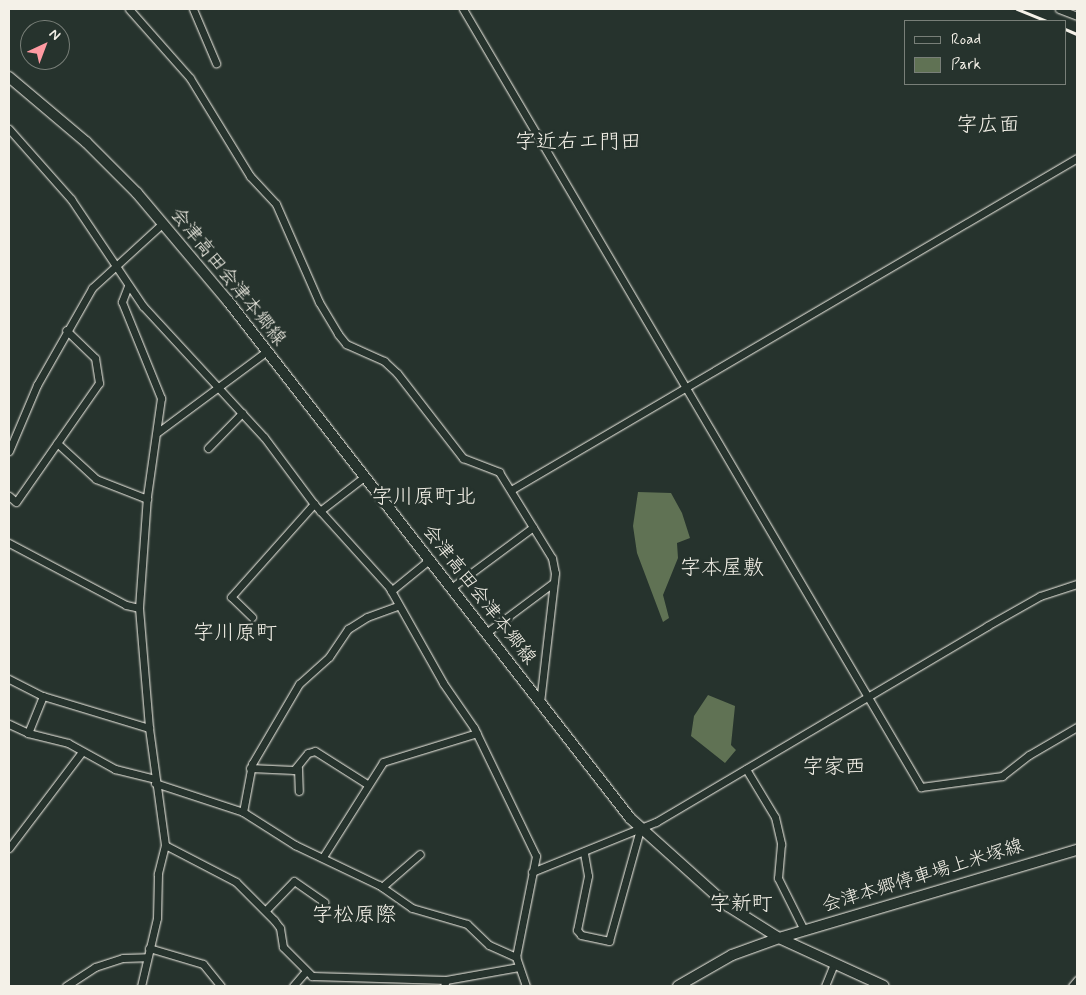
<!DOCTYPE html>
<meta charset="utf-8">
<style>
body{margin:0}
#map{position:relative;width:1086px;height:995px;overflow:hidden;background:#26332d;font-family:Mynerve,"Klee One",sans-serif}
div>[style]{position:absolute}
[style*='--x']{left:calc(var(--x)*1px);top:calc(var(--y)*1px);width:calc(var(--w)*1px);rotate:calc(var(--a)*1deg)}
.green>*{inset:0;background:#607254}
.roads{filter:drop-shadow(0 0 1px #f4f1e8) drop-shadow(0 0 1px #f4f1e8)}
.minor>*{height:7px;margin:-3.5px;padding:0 3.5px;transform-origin:3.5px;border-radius:3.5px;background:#26332d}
.secondary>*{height:10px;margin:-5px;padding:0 5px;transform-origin:5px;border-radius:5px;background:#26332d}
.rail>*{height:2.5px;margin:-1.25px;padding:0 1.25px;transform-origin:1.25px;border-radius:1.25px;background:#f4f1e8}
span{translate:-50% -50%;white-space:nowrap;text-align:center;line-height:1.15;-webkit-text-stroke:5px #26332d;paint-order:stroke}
.street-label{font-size:19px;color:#f4f1e8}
.quarter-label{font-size:21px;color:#f4f1e8}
.frame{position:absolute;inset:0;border:10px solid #f4f1e8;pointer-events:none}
.legend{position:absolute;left:904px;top:20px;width:162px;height:65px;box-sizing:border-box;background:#26332d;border:1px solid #787f78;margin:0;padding:6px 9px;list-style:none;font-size:15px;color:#f4f1e8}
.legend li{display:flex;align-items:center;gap:10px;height:25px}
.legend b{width:25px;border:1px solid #787f78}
.north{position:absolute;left:20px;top:20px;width:50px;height:50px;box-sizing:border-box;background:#26332d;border:1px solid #787f78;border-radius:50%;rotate:43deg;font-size:14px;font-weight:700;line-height:20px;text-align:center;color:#f4f1e8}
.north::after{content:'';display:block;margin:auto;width:18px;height:22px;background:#ff9aa2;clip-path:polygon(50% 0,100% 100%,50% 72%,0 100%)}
</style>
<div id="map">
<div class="green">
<div style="clip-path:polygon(638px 492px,671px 493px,682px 513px,690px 538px,677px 543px,678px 558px,663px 595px,669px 618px,663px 622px,637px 553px,633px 526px)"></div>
<div style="clip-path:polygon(708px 695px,735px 706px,731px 745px,736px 750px,725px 763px,691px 736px,694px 716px)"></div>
</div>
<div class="roads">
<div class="minor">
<div style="--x:129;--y:9;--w:92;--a:48.5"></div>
<div style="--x:190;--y:78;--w:115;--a:58.5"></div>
<div style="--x:250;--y:176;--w:38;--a:47"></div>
<div style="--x:276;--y:204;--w:107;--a:66.3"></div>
<div style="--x:319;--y:302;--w:37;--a:59"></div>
<div style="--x:338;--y:334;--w:13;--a:51"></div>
<div style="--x:346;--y:344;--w:42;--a:24.1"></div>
<div style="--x:384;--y:361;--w:18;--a:43"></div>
<div style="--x:397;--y:373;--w:108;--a:52.2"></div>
<div style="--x:463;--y:458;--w:39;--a:21"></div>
<div style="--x:499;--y:472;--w:101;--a:58.4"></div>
<div style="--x:552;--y:558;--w:15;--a:79"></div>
<div style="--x:555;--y:573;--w:130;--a:96.6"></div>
<div style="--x:193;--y:9;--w:59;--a:66.9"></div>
<div style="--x:463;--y:9;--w:903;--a:59.52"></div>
<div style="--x:921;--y:787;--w:82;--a:-7.7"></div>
<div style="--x:1002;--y:776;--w:34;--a:-38"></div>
<div style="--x:1029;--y:755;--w:56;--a:-30.3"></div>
<div style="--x:1059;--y:9;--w:19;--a:21"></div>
<div style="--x:9;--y:129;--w:94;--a:48.5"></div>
<div style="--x:71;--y:199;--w:129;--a:56.1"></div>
<div style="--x:143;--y:306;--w:178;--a:47.3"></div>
<div style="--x:264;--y:437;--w:84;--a:53.3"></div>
<div style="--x:314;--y:504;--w:112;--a:47.9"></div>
<div style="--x:389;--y:587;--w:110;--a:60.6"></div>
<div style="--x:443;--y:683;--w:55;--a:55.4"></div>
<div style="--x:474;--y:728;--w:142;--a:64.2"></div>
<div style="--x:536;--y:856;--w:103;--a:101.2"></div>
<div style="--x:516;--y:957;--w:31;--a:71"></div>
<div style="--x:128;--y:286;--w:17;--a:111"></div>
<div style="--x:122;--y:302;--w:104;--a:67.9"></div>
<div style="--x:161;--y:398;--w:99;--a:98.1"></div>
<div style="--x:147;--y:496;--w:112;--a:94.1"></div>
<div style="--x:139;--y:608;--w:120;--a:85.2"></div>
<div style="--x:149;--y:728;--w:118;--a:82.2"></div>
<div style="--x:165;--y:845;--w:30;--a:104"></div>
<div style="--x:158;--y:874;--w:44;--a:91.3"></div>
<div style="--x:157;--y:918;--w:70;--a:103.2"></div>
<div style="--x:158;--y:432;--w:136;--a:-36.6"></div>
<div style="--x:57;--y:443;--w:53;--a:42.7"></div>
<div style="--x:96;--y:479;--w:55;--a:21.4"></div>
<div style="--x:208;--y:448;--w:49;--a:-45.8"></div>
<div style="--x:9;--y:451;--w:72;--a:-67"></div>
<div style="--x:37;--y:385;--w:112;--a:-60.4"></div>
<div style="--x:92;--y:288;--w:96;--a:-42.5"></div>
<div style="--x:511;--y:490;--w:656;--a:-30.39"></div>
<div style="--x:9;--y:496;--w:9;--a:41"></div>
<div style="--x:16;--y:502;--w:145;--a:-55.1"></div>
<div style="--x:99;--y:383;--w:25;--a:-99"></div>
<div style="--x:95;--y:358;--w:40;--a:-136"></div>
<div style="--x:320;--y:511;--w:56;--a:-37.7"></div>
<div style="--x:9;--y:543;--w:132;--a:27.9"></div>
<div style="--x:126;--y:605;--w:13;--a:13"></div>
<div style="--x:451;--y:588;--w:102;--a:-36.6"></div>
<div style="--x:391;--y:591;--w:49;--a:-39.2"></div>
<div style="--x:252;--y:617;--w:29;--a:-136"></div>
<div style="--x:231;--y:597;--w:125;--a:-48.3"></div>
<div style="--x:486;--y:633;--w:84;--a:-36.7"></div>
<div style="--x:9;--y:679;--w:38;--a:27"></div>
<div style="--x:43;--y:696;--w:40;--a:112"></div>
<div style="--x:28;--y:733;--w:41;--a:14"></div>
<div style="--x:68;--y:743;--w:54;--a:29"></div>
<div style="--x:115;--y:769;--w:41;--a:14"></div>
<div style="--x:43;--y:696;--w:111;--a:16.8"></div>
<div style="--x:9;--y:724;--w:21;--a:25"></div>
<div style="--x:250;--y:768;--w:44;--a:2.6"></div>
<div style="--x:294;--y:770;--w:22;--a:-51"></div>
<div style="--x:308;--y:753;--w:7;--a:-16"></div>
<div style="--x:315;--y:751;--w:62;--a:32.4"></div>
<div style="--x:298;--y:768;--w:23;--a:88"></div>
<div style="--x:746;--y:769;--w:56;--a:58.9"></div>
<div style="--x:775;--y:817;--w:28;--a:77"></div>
<div style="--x:781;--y:844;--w:34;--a:95"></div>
<div style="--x:778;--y:878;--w:58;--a:63.4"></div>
<div style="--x:155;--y:783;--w:93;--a:18.2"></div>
<div style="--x:243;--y:812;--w:62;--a:32.4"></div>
<div style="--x:295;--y:845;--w:93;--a:25.5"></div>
<div style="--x:379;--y:885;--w:40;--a:34.9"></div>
<div style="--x:412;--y:908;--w:57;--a:16.2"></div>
<div style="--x:467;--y:924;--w:30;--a:44"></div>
<div style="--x:489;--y:945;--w:30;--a:24"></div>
<div style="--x:243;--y:812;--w:49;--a:-79.4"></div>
<div style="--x:252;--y:764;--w:93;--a:-59.6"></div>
<div style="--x:299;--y:684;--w:40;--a:-42"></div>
<div style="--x:329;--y:657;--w:34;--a:-56"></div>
<div style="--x:348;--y:629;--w:22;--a:-32"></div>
<div style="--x:367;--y:617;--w:33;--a:-20"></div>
<div style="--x:165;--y:845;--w:80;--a:27.5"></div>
<div style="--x:236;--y:882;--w:54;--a:45"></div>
<div style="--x:274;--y:920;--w:10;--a:53"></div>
<div style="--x:280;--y:928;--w:19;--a:81"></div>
<div style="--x:283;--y:947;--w:41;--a:45"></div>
<div style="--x:312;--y:976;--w:134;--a:1.7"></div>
<div style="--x:9;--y:848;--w:119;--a:-52.8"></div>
<div style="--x:584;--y:853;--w:23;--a:80"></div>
<div style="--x:588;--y:876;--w:55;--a:101.5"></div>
<div style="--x:577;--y:930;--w:6;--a:51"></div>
<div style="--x:581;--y:935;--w:29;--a:12"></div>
<div style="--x:609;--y:941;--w:116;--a:-74.5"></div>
<div style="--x:323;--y:857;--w:112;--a:-57.7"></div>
<div style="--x:383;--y:762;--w:98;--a:-17.1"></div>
<div style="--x:532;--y:872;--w:134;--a:-22"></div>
<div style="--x:656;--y:822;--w:385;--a:-30.6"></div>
<div style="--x:987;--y:626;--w:61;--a:-29.5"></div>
<div style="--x:1040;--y:596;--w:39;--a:-18"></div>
<div style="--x:382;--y:887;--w:50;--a:-41"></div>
<div style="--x:266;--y:910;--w:40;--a:-46"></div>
<div style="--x:294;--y:881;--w:37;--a:35"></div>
<div style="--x:149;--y:948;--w:56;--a:16.5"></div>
<div style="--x:203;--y:964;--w:28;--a:51"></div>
<div style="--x:66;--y:986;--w:35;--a:-33"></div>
<div style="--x:95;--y:967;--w:29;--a:-18"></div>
<div style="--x:123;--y:958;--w:24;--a:-2"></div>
<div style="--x:293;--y:986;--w:20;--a:-49"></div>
<div style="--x:444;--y:986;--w:6;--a:-72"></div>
<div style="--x:446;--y:980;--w:74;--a:-10.1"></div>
<div style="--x:825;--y:986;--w:24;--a:-68"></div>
<div style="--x:1072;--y:986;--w:8;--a:-50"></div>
</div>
<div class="secondary">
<div style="--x:9;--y:77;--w:101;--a:40.2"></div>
<div style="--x:86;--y:142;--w:72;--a:45"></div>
<div style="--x:137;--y:193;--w:141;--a:49.9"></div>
<div style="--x:228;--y:301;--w:655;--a:52.13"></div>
<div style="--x:630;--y:818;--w:132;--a:41.9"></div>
<div style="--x:728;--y:906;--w:60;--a:32.1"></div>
<div style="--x:779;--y:938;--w:311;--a:-16.5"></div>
<div style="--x:678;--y:986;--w:62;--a:-29.9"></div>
<div style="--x:732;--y:955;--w:50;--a:-19.9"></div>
<div style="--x:779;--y:938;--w:115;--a:24.6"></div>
</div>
</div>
<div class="rail">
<div style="--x:1017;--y:9;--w:32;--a:22"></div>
<div style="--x:1065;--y:29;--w:13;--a:23"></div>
</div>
<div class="street-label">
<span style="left:228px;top:277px;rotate:51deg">会津高田会津本郷線</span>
<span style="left:479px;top:595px;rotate:52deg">会津高田会津本郷線</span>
<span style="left:923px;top:876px;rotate:-17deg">会津本郷停車場上米塚線</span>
</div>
<div class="quarter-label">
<span style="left:988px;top:125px">字広面</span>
<span style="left:578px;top:142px">字近右エ門田</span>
<span style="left:424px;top:497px">字川原町北</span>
<span style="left:722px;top:568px">字本屋敷</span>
<span style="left:235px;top:633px">字川原町</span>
<span style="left:834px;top:767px">字家西</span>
<span style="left:741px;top:904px">字新町</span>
<span style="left:354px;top:915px">字松原際</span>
</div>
<div class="frame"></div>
<ul class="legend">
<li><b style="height:6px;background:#26332d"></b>Road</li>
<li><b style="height:14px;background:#607254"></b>Park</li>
</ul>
<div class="north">N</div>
</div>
